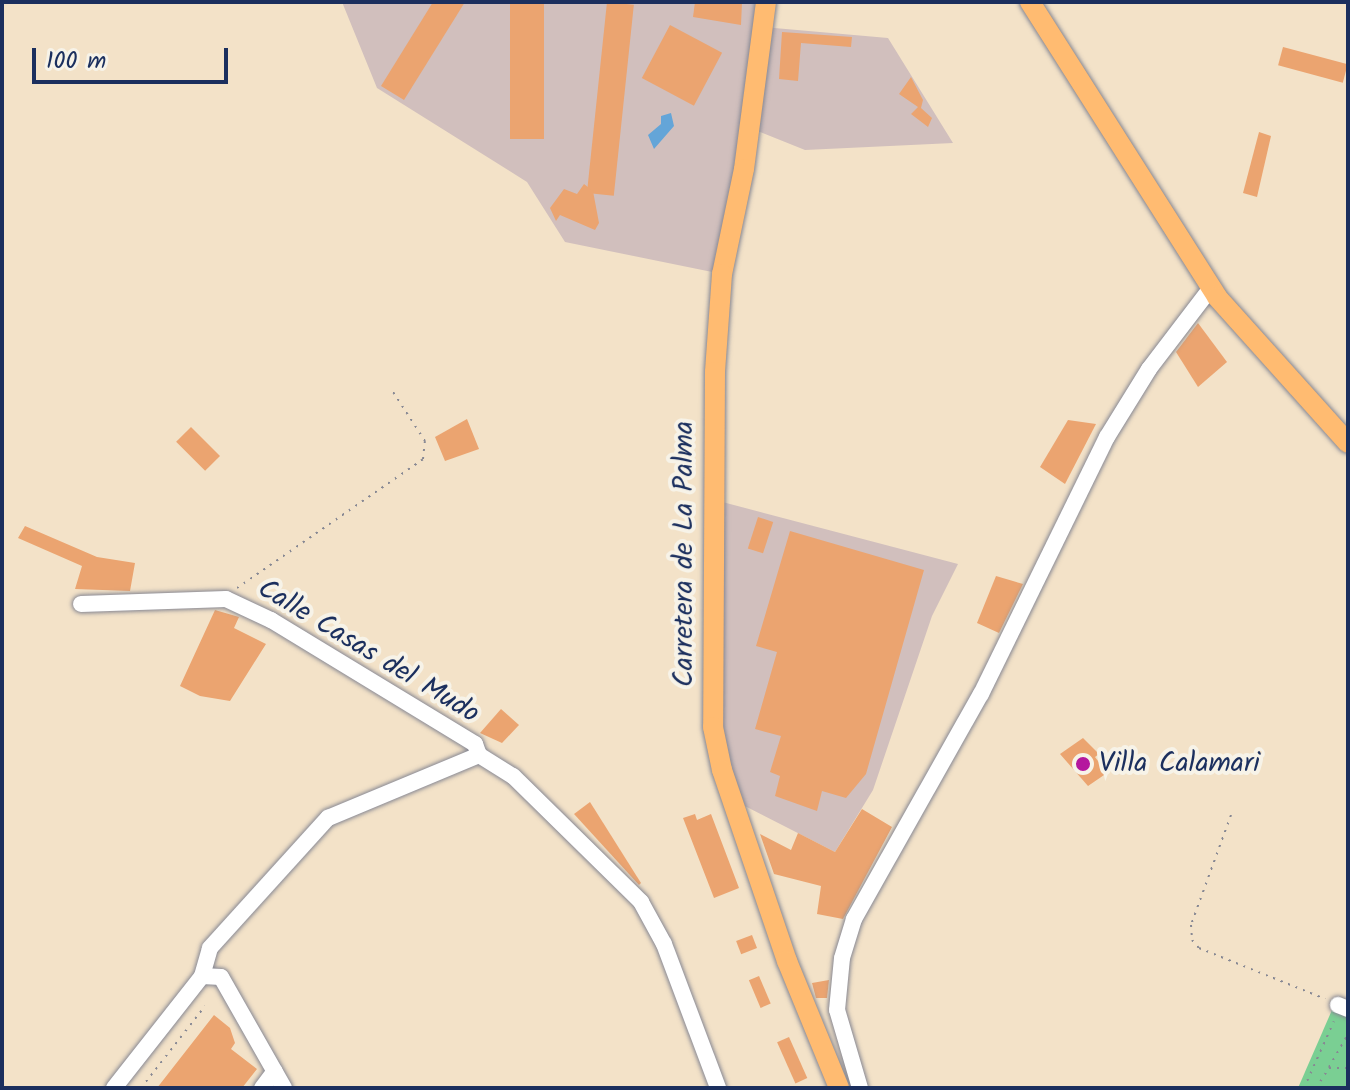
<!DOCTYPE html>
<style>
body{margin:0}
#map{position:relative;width:1350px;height:1090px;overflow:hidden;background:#f3e2c8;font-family:Kalam,sans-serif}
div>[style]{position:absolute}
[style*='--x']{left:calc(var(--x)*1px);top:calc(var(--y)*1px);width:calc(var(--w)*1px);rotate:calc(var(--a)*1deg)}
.industrial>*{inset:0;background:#d1bfbd}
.green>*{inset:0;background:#7acf93}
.water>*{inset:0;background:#64a5d8}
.building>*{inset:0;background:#eba470;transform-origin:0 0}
.path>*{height:2px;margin-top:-1px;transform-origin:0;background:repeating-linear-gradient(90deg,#878893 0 2px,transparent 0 8px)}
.roads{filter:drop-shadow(0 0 2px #878893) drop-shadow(0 0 2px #878893)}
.minor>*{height:16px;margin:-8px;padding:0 8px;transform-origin:8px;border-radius:8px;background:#fff}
.major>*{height:20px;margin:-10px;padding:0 10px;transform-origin:10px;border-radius:10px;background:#ffbb71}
.dots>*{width:22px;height:22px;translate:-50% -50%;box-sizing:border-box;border:4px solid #f7f3e8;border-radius:50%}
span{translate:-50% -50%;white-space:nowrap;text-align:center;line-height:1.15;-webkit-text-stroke:8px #f7f3e8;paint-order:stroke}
.street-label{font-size:28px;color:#1b2f5e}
.poi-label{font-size:28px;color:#1b2f5e}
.left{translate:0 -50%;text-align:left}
.frame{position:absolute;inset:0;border:4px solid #1b2f5e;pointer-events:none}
.scale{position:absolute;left:32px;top:48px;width:196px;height:36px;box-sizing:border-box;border:4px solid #1b2f5e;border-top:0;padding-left:10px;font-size:24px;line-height:28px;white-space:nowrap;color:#1b2f5e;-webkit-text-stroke:6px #f7f3e8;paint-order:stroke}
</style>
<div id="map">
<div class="industrial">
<div style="clip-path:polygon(342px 2px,766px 2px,763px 27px,888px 38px,953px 143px,805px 150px,750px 128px,722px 274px,565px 242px,527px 182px,377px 88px)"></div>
<div style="clip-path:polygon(711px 499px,958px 564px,932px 616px,873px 790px,835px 852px,731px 799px,722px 770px)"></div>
</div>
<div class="green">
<div style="clip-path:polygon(1332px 1010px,1348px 1017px,1348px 1088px,1298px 1088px)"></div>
</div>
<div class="water">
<div style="clip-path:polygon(671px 113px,674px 126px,654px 149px,648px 135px,661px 124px,661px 116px)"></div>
</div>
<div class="building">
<div style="clip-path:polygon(433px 2px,465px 2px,404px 100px,381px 86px)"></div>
<div style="left:510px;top:2px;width:34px;height:137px"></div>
<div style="left:607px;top:2px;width:27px;height:192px;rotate:6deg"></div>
<div style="clip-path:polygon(695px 2px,742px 2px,741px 25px,693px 17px)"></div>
<div style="left:670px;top:25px;width:59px;height:60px;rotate:28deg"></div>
<div style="clip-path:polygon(782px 32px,852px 37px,851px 47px,801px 43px,798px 81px,779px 79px)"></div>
<div style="left:1283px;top:47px;width:67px;height:19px;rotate:15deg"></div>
<div style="clip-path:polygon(911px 77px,923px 100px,921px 108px,932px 118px,928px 127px,911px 114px,918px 107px,899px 94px)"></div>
<div style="clip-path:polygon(1259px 132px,1271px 136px,1257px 197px,1243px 193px)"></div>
<div style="clip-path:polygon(584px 184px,593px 191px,599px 223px,595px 230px,560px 215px,556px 221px,550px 208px,564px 189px,577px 194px)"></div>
<div style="clip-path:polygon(1198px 323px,1227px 362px,1198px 387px,1176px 352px)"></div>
<div style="clip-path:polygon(467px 419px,479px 449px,445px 461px,435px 437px)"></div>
<div style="clip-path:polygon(1068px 420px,1096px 424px,1065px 484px,1040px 467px)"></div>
<div style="left:191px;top:427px;width:41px;height:21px;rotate:45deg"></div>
<div style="left:758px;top:517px;width:16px;height:33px;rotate:18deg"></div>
<div style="clip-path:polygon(25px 526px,97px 557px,135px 563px,130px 591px,75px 589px,82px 566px,18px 538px)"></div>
<div style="clip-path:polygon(790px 531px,924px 570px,866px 774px,846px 798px,822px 791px,817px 811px,775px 796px,780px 776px,770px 772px,781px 736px,755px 729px,777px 652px,756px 646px)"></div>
<div style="clip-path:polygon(996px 576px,1023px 584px,999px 633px,977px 623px)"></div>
<div style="clip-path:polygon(215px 610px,239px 617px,234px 628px,266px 644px,230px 701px,200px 696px,180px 686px)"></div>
<div style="clip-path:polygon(501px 709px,519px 725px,502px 743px,480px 733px)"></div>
<div style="clip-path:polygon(1083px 738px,1099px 754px,1095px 757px,1107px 773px,1088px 786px,1060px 754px)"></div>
<div style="clip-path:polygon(590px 802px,641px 883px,639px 885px,574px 814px)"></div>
<div style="clip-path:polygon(862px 809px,892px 827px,843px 919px,817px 914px,821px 886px,774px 874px,760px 834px,791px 850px,798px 833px,835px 852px)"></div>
<div style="clip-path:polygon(695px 814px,697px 820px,711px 814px,739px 888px,714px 898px,683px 818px)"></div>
<div style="left:752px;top:935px;width:14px;height:17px;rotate:69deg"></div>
<div style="left:759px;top:976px;width:30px;height:11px;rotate:67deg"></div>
<div style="clip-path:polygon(829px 980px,827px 998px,816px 998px,812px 983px)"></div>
<div style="clip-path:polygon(214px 1015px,230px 1028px,235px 1043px,231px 1049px,257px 1069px,242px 1088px,157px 1088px)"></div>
<div style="left:789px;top:1037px;width:45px;height:13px;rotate:66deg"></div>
</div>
<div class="path">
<div style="--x:237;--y:588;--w:226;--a:-34.7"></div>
<div style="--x:423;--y:459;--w:18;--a:-84"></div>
<div style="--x:425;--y:441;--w:59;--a:-123.1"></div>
<div style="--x:1231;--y:815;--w:117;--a:110"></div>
<div style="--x:1191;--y:925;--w:15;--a:86"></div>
<div style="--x:1192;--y:940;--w:11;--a:49"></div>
<div style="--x:1199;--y:948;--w:136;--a:22"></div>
<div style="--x:1329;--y:1067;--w:38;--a:-60"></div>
<div style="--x:141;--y:1088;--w:104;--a:-52"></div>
<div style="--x:1304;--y:1088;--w:73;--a:-65.9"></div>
<div style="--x:1316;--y:1088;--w:24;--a:-57"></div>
<div style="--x:1329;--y:1068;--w:19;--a:0"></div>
</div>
<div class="roads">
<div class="minor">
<div style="--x:81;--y:604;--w:145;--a:-2"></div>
<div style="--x:226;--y:599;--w:50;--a:25"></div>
<div style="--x:271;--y:620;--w:239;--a:31.3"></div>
<div style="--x:475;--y:744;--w:12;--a:70"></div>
<div style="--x:202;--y:976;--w:19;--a:3"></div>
<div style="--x:221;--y:977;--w:128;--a:60.4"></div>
<div style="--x:1338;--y:1005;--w:11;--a:22"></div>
<div style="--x:114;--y:1088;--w:142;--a:-51.8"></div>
<div style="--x:202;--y:976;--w:29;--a:-74"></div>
<div style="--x:210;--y:948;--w:176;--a:-47.8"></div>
<div style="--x:328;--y:818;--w:164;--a:-22.6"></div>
<div style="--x:479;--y:755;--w:40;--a:32"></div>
<div style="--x:513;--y:776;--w:180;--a:44.5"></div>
<div style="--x:641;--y:902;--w:48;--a:61.3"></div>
<div style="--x:664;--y:944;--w:154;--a:69.4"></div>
<div style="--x:262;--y:1088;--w:21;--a:-53"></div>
<div style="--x:860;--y:1088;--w:81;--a:-106.4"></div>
<div style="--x:837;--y:1010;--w:52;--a:-84.5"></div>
<div style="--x:842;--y:958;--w:41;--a:-72.9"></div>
<div style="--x:854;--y:919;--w:258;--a:-60.6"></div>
<div style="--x:981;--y:694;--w:286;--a:-63.9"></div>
<div style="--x:1107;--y:437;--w:80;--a:-58.3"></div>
<div style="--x:1149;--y:369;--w:102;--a:-52.6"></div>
</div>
<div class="major">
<div style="--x:766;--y:2;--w:168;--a:97.5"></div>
<div style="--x:744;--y:169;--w:107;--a:101.8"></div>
<div style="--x:722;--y:274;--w:98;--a:94.1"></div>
<div style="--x:715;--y:372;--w:355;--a:90.3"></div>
<div style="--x:713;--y:727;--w:44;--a:78.2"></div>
<div style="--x:722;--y:770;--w:202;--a:71.2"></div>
<div style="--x:787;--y:961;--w:137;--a:67.7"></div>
<div style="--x:1030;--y:2;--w:349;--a:57.6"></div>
<div style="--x:1217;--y:297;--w:196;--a:48.1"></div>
</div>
</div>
<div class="dots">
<div style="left:1083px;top:764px;background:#b5179e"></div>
</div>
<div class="street-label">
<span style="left:685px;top:554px;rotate:-90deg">Carretera de La Palma</span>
<span style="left:368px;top:652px;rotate:31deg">Calle Casas del Mudo</span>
</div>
<div class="poi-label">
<span class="left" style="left:1099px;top:764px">Villa Calamari</span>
</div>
<div class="frame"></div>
<div class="scale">100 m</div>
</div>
